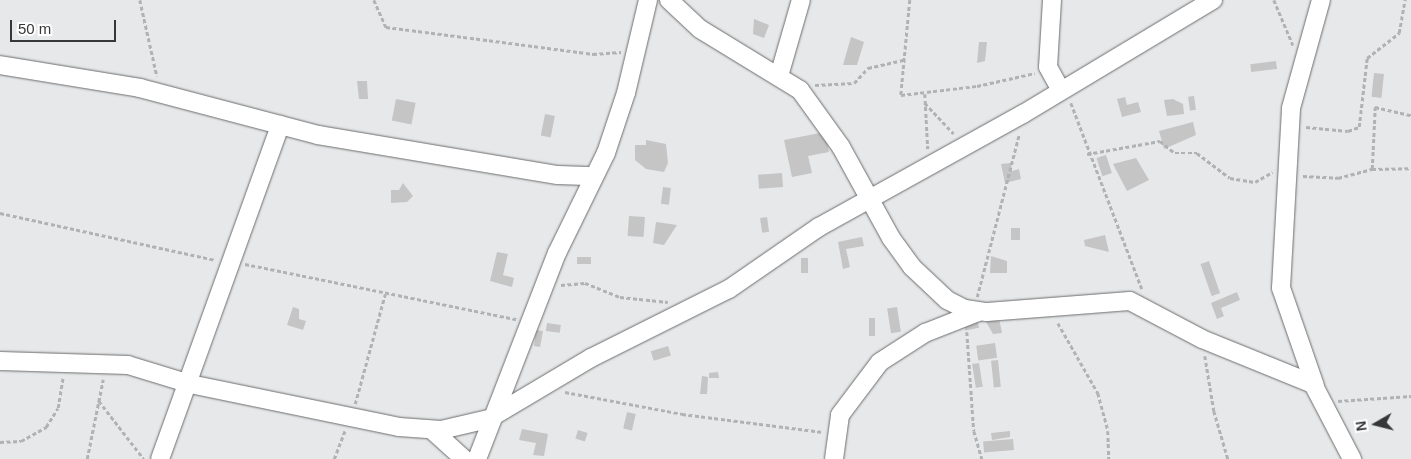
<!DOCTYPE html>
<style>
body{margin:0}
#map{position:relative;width:1411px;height:459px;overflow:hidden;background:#e7e8e9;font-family:Arial,sans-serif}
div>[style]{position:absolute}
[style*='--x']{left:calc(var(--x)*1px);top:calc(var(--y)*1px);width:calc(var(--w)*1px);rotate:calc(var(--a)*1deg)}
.building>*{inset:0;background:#c5c5c6;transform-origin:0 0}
.path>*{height:2.5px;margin-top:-1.25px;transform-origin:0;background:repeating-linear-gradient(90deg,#b1b2b3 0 4px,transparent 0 6.5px)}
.roads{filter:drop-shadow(0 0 1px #6b6c6d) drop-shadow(0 0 1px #6b6c6d)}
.minor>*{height:18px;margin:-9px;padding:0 9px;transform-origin:9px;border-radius:9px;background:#fff}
span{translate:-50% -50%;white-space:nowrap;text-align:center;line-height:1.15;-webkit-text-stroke:5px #fff;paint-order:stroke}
.north{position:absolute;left:1351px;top:399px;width:50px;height:50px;-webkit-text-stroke:4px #fff;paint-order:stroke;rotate:262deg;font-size:14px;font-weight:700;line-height:20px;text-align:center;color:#373738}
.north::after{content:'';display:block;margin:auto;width:18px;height:22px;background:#373738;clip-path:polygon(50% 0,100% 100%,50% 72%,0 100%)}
.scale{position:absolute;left:10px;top:20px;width:106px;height:22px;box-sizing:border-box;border:2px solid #373738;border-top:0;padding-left:6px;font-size:15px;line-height:18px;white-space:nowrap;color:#373738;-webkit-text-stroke:4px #fff;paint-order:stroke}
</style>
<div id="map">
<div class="building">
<div style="clip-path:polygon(754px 19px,769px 25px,764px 38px,753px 34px)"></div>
<div style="clip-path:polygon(851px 37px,864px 42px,857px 65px,843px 65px)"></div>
<div style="clip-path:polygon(979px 42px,987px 42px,985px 61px,977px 63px)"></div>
<div style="left:1276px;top:61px;width:8px;height:26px;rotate:83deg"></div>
<div style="left:1374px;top:73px;width:10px;height:24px;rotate:6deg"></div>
<div style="clip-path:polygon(357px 81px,367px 81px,368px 99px,359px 99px)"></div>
<div style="left:1194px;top:96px;width:14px;height:6px;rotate:82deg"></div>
<div style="clip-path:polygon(1125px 97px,1127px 105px,1138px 102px,1141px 112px,1122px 117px,1117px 99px)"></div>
<div style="left:396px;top:99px;width:20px;height:22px;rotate:11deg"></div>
<div style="clip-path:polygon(1173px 99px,1183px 104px,1184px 114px,1167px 116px,1164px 100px)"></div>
<div style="left:545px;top:114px;width:10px;height:22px;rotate:11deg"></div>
<div style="clip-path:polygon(1193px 122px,1196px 135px,1164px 149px,1159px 131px)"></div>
<div style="clip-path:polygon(825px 132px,829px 152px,808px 156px,812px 173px,792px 177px,784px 140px)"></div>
<div style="clip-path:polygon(646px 140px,666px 144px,668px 163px,664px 172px,646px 169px,635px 160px,635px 145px,646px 145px)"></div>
<div style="left:1106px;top:155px;width:19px;height:10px;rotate:72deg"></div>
<div style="clip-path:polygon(1136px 158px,1149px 180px,1127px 191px,1113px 164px)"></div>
<div style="clip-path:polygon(1011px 163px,1012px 171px,1019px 169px,1021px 179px,1005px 183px,1001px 164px)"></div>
<div style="left:782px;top:173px;width:14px;height:24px;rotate:86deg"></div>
<div style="clip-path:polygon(403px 183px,413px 196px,407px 202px,391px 203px,391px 190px,399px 190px)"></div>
<div style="left:663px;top:187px;width:8px;height:17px;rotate:7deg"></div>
<div style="left:629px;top:216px;width:16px;height:20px;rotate:4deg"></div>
<div style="left:767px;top:217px;width:15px;height:7px;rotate:82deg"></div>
<div style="clip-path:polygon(656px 222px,677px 225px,664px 245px,653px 243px)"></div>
<div style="left:1011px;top:228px;width:9px;height:12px"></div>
<div style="clip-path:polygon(1105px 235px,1109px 252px,1085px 246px,1084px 240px)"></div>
<div style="clip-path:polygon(862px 237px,864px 246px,846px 249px,850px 267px,843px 269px,838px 242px)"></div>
<div style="clip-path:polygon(497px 252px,508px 254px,503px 275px,514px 278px,512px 287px,490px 281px)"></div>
<div style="clip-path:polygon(991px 256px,1007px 261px,1007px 273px,990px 273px)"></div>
<div style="left:577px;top:257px;width:14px;height:7px"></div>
<div style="left:801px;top:258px;width:7px;height:15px"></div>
<div style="left:1209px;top:261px;width:34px;height:9px;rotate:71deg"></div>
<div style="clip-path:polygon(1237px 292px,1240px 300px,1221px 308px,1224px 316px,1217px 319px,1211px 303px)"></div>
<div style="clip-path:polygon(293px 307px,299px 309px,299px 319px,306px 321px,303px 330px,287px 325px)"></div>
<div style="left:897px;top:307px;width:25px;height:10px;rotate:81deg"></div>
<div style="left:869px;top:318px;width:6px;height:18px"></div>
<div style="left:977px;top:318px;width:10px;height:14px;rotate:79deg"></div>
<div style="clip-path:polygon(999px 318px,1002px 333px,993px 334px,985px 320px)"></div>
<div style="left:547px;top:323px;width:14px;height:8px;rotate:8deg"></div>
<div style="clip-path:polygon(536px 330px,543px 331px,540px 347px,534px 346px)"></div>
<div style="left:995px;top:343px;width:15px;height:19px;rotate:82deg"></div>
<div style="left:668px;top:346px;width:10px;height:18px;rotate:73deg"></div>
<div style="left:998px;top:360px;width:27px;height:7px;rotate:84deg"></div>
<div style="left:979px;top:363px;width:24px;height:7px;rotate:81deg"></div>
<div style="clip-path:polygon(718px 372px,719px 378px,709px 378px,709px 373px)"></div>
<div style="clip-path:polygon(702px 376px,708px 377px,707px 394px,700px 394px)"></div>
<div style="left:627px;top:412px;width:9px;height:17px;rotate:13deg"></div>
<div style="clip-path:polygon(522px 429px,548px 434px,544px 456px,533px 455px,536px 443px,519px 440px)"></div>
<div style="left:578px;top:430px;width:10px;height:9px;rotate:17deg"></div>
<div style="clip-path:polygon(1010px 431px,1010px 437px,992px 440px,991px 433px)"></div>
<div style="left:1013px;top:439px;width:11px;height:30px;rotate:85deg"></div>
</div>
<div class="path">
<div style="--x:140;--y:0;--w:78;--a:77.4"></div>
<div style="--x:374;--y:0;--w:30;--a:66"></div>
<div style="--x:386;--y:27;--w:209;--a:7.4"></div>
<div style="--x:593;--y:54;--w:28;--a:-4"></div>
<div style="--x:910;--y:0;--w:95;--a:95.4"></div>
<div style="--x:901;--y:95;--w:77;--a:-6.8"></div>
<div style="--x:977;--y:86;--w:59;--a:-12.6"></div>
<div style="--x:1274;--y:0;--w:49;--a:67.1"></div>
<div style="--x:815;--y:85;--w:39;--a:-3"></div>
<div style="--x:854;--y:83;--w:21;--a:-47"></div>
<div style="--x:868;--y:68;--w:37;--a:-13"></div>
<div style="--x:925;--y:94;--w:55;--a:86.9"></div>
<div style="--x:925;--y:103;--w:42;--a:46.9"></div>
<div style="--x:1071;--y:103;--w:199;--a:69.1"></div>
<div style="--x:1306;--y:127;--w:42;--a:5.4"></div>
<div style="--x:1348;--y:131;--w:12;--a:-20"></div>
<div style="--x:1359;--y:127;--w:69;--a:-83.4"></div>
<div style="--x:1367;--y:58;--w:41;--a:-38"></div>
<div style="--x:1399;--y:33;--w:34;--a:-80"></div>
<div style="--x:1087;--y:154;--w:74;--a:-10.1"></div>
<div style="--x:1160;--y:141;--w:19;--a:39"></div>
<div style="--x:1175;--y:153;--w:22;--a:0"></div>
<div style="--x:1197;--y:153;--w:41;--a:37.1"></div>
<div style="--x:1230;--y:178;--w:25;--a:9"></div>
<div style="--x:1255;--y:182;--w:20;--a:-30"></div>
<div style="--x:1372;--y:169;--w:62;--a:-87.2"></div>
<div style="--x:1375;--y:107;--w:37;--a:13"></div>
<div style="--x:1303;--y:176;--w:35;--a:3"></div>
<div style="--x:1338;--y:178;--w:35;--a:-15"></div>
<div style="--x:1372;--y:169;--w:39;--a:-1"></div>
<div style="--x:0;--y:213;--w:220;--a:12.3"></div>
<div style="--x:245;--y:264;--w:277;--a:11.5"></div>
<div style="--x:561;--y:285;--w:24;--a:-5"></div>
<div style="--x:585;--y:283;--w:38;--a:22"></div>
<div style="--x:620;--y:297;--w:48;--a:5.9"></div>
<div style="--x:977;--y:297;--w:167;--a:-75.5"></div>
<div style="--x:1058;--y:323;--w:81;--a:60.3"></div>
<div style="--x:1098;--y:393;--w:39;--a:75"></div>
<div style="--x:1108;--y:431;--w:28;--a:88"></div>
<div style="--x:967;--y:332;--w:99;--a:86"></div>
<div style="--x:974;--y:431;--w:29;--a:74"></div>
<div style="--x:1205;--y:356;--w:56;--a:80.7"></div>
<div style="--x:1214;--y:411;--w:50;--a:73.7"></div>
<div style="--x:565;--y:392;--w:119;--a:10.6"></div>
<div style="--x:682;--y:414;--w:142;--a:7.3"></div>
<div style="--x:99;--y:401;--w:73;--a:52.2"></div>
<div style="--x:1338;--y:401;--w:73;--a:-3.9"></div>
<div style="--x:355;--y:404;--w:114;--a:-74.7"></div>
<div style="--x:0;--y:442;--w:21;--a:-3"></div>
<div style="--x:21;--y:441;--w:29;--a:-29"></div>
<div style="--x:46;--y:427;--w:22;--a:-58"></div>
<div style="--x:58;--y:408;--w:31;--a:-81"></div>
<div style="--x:87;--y:459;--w:81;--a:-78.6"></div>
<div style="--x:334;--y:459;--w:31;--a:-69"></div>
</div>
<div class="roads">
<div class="minor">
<div style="--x:669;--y:0;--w:42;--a:43.1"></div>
<div style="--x:700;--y:29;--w:117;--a:31.4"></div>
<div style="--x:800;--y:90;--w:70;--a:54.3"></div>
<div style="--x:841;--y:147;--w:104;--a:61.2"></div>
<div style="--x:891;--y:238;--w:36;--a:54"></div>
<div style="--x:912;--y:267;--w:48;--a:43.3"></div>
<div style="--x:947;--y:300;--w:20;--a:27"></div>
<div style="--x:965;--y:309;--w:22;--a:8"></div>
<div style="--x:987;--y:312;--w:143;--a:-4.4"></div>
<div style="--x:1130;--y:301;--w:81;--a:27.8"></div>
<div style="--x:1202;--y:339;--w:120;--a:22.1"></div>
<div style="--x:1313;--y:384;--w:85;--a:62.5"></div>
<div style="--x:1052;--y:0;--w:67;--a:93.4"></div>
<div style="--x:1048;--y:67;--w:25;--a:61"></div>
<div style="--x:0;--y:65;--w:142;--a:9.3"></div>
<div style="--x:140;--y:88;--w:184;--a:14.8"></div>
<div style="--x:318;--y:135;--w:243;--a:9.5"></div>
<div style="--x:558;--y:175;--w:36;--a:2"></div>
<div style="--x:779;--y:76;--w:79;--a:-73.9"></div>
<div style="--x:0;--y:361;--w:128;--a:1.8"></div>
<div style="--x:128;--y:365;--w:65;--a:17"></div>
<div style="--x:190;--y:384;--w:213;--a:11.6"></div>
<div style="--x:399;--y:427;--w:42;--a:4.1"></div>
<div style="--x:441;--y:430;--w:53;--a:-13"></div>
<div style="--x:1315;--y:386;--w:104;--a:-109.1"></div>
<div style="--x:1281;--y:288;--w:180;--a:-86.8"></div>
<div style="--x:1291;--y:108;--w:112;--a:-74.5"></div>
<div style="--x:495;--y:415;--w:112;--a:-30.7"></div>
<div style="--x:591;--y:358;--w:154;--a:-26.6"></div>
<div style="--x:729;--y:289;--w:109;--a:-34.6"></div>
<div style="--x:819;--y:227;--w:233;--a:-29"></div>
<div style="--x:1023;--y:114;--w:222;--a:-31"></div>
<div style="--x:432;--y:430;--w:43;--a:42.2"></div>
<div style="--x:160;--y:459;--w:355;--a:-70.2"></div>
<div style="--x:477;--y:459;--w:221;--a:-68.8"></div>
<div style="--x:557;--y:253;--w:111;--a:-63.9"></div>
<div style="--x:606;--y:153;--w:63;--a:-71.6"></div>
<div style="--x:626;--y:93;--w:96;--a:-76.7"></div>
<div style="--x:834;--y:459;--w:44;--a:-82.2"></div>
<div style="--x:840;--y:415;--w:66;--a:-53"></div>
<div style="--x:880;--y:362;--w:54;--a:-32.8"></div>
<div style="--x:925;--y:333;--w:57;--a:-21.6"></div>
</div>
</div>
<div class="north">N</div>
<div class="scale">50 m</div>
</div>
